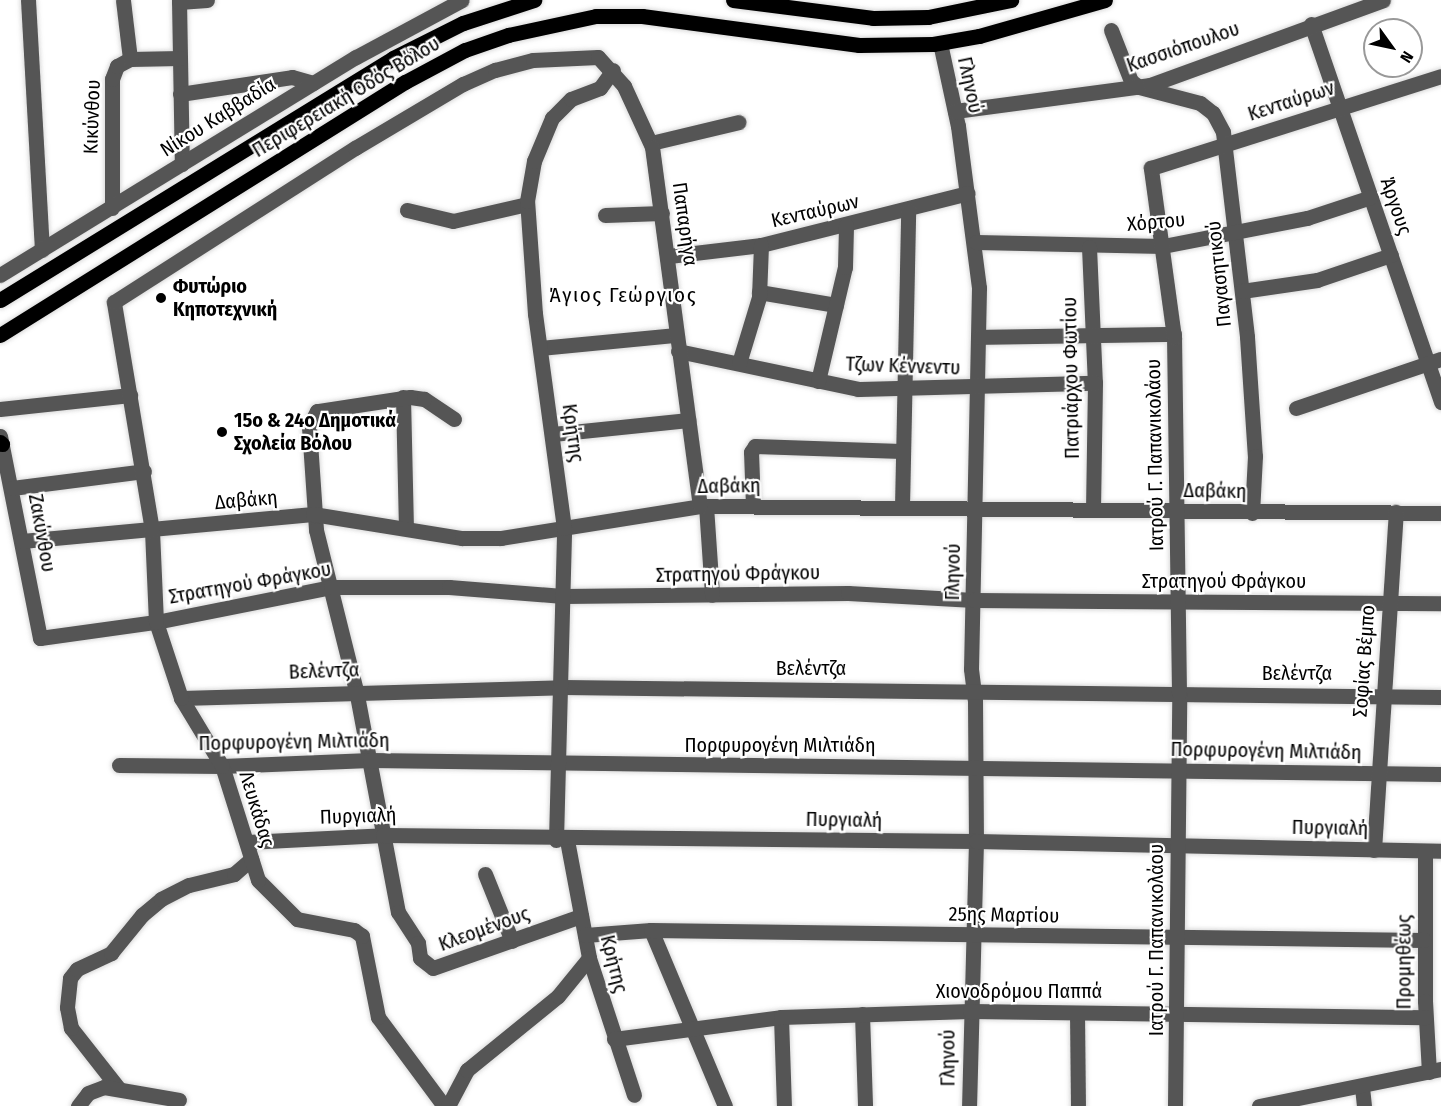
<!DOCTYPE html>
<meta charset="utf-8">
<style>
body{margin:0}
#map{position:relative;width:1441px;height:1106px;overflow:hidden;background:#fff;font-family:"Fira Sans Condensed",sans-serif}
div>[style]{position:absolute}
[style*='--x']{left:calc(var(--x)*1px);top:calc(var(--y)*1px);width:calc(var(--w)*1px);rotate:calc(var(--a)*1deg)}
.roads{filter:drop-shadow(0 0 2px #dbdbdb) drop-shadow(0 0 2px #dbdbdb)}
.minor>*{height:15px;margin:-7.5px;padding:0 7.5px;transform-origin:7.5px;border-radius:7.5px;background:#555}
.major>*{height:15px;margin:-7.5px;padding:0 7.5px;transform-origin:7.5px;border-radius:7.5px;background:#000}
.dots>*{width:16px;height:16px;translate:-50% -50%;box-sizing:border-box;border:3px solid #fff;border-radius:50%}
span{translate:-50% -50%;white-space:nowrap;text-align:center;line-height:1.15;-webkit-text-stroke:4.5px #fff;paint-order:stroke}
.street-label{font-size:20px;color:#000}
.poi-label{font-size:20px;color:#000;font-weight:700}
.left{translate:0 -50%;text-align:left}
.neighbourhood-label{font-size:21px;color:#000;letter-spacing:1.5px}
.north{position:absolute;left:1363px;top:18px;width:60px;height:60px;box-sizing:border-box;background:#fff;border:2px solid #999;border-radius:50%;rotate:123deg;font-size:16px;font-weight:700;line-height:24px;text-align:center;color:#000}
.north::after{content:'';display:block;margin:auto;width:21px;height:27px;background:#000;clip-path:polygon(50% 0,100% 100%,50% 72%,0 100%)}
</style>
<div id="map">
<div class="roads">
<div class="minor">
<div style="--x:28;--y:0;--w:250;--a:86.8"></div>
<div style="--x:179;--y:0;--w:164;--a:89"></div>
<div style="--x:179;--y:2;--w:28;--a:-4"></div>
<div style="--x:1311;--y:24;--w:400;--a:71"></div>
<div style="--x:1111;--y:30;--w:55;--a:68.6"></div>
<div style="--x:1131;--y:81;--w:10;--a:37"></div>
<div style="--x:1139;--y:87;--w:63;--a:14.7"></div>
<div style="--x:1200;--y:103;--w:16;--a:38"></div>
<div style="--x:1213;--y:113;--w:21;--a:62"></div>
<div style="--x:1223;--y:132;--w:206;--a:83.3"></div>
<div style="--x:1247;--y:337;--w:119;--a:86.2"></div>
<div style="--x:1255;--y:456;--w:57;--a:93"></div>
<div style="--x:940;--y:43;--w:85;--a:77.8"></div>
<div style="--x:958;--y:126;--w:163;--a:82.6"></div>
<div style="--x:979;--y:288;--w:381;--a:91.2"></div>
<div style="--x:971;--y:669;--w:31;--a:83"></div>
<div style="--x:975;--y:700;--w:141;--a:89.6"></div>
<div style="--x:976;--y:841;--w:265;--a:91.5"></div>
<div style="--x:130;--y:59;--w:50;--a:-1.1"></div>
<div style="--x:180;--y:94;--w:113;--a:-8.6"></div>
<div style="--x:292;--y:77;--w:22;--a:16"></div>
<div style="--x:955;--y:111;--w:197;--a:-7.6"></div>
<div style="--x:1150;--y:85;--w:248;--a:-20"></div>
<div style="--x:651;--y:143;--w:90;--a:-13.4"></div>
<div style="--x:112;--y:208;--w:129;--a:-90"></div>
<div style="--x:112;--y:79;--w:14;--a:-69"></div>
<div style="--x:117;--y:66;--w:15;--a:-28"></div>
<div style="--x:130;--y:59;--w:59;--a:-96.8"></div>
<div style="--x:407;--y:210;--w:47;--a:13.4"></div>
<div style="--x:453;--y:221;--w:76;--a:-12.9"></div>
<div style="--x:605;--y:215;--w:57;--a:-2"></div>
<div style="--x:976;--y:242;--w:187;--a:1.2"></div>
<div style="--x:1163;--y:246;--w:147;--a:-11"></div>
<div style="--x:1307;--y:218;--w:67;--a:-18.2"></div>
<div style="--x:1089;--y:247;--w:136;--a:87.5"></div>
<div style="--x:1095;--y:383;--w:126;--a:90.9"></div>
<div style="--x:669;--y:256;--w:93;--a:-6.8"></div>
<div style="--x:761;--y:245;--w:213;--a:-14.1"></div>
<div style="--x:0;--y:275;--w:417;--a:-31.5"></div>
<div style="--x:356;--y:57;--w:120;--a:-28.3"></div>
<div style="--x:1242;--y:291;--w:76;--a:-8.3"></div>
<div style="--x:1317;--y:280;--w:78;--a:-18.7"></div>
<div style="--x:759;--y:292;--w:78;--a:9.6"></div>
<div style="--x:980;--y:337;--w:194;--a:-0.9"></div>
<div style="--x:540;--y:348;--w:137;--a:-5.5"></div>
<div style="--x:678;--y:351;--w:184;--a:11.9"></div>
<div style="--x:858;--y:389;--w:237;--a:-1.5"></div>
<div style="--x:739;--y:363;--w:69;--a:-73.1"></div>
<div style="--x:759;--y:297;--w:52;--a:-87.8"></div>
<div style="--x:818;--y:381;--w:117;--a:-76.7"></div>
<div style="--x:845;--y:267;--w:42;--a:-88.6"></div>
<div style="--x:403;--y:397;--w:131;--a:88.7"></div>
<div style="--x:1296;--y:408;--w:153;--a:-18.7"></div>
<div style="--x:0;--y:409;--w:131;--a:-6.1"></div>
<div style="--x:454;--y:419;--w:36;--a:-146"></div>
<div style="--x:424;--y:399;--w:14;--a:-172"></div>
<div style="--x:410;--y:397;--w:94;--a:171.4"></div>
<div style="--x:317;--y:411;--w:18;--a:117"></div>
<div style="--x:309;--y:427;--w:103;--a:86.1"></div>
<div style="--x:316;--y:530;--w:165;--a:76"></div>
<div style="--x:356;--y:690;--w:226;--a:79.3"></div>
<div style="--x:398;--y:912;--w:37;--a:57"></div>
<div style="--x:418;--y:943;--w:15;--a:82"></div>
<div style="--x:420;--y:958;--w:16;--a:38"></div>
<div style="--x:433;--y:968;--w:157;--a:-19.4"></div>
<div style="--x:553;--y:434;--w:136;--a:-5.9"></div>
<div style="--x:0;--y:436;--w:206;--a:78.8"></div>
<div style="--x:40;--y:638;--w:117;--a:-7.9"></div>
<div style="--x:156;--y:622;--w:178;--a:-11.3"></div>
<div style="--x:331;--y:587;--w:118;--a:0"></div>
<div style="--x:449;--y:587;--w:114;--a:4.5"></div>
<div style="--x:563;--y:596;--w:285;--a:-0.6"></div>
<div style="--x:848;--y:593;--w:126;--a:3.2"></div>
<div style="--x:974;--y:600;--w:467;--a:0.4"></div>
<div style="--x:12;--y:488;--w:133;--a:-7.3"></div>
<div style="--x:706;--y:506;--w:89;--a:86.1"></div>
<div style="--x:753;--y:506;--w:54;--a:-92.1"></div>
<div style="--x:751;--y:452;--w:7;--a:-56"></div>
<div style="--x:755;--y:446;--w:146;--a:2"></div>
<div style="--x:902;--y:507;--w:296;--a:-88.8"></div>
<div style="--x:22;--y:541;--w:292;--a:-5.3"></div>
<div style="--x:313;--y:514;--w:151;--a:9.2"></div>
<div style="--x:462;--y:538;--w:39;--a:0"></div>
<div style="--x:501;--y:538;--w:202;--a:-9.1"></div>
<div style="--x:700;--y:506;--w:741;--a:0.54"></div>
<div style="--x:181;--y:698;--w:382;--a:-1.6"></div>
<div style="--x:563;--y:687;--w:878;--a:0.65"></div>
<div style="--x:119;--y:765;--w:103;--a:0.6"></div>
<div style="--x:222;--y:766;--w:148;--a:-2.3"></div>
<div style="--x:370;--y:760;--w:1071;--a:0.75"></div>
<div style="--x:556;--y:840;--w:312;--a:-88.5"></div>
<div style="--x:564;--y:528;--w:216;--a:-97.7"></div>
<div style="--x:535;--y:314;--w:113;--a:-94"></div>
<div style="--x:527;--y:201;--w:41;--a:-80.1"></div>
<div style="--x:534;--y:161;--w:47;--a:-67.3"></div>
<div style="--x:552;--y:118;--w:27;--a:-45"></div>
<div style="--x:571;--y:99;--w:31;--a:-21"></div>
<div style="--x:600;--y:88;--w:22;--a:-54"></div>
<div style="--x:567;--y:840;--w:120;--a:79.4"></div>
<div style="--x:589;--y:958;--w:144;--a:71.8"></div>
<div style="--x:247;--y:842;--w:136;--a:-2.9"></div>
<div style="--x:383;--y:835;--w:593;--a:0.58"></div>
<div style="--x:976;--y:841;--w:465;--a:1.2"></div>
<div style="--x:1374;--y:850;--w:339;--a:-86.3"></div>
<div style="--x:1425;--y:851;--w:150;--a:90"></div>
<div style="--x:1425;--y:1001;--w:71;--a:86.8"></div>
<div style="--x:485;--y:874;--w:72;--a:68.1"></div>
<div style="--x:651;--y:930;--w:191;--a:67.2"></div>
<div style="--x:585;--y:935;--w:66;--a:-4.3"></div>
<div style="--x:651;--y:930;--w:773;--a:0.74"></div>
<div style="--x:1077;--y:1013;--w:93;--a:89.4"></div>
<div style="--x:862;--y:1014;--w:92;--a:88.1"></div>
<div style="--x:781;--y:1017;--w:89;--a:88.1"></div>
<div style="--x:614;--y:1039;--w:168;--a:-7.5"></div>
<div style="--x:781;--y:1017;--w:189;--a:-1.8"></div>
<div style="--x:970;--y:1011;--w:455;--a:0.8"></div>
<div style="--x:1362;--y:1087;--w:19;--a:84"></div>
<div style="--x:119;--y:1089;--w:78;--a:-128.2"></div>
<div style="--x:71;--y:1028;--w:21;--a:-101"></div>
<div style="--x:67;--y:1007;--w:29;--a:-84"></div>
<div style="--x:70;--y:978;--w:11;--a:-52"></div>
<div style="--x:77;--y:969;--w:38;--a:-25"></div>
<div style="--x:111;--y:953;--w:49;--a:-50.8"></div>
<div style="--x:142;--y:915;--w:25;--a:-40"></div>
<div style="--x:161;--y:899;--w:31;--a:-27"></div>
<div style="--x:189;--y:885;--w:46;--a:-13.7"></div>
<div style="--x:234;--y:874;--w:23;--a:-41"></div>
<div style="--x:78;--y:1106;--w:16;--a:-52"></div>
<div style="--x:88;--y:1093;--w:17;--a:-21"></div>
<div style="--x:104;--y:1087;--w:76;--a:9.8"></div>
<div style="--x:444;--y:1106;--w:111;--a:-126.6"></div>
<div style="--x:378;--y:1017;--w:83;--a:-101.2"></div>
<div style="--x:362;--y:936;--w:10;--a:-143"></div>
<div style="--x:354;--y:930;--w:58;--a:-169.1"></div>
<div style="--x:297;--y:919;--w:55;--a:-135"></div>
<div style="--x:258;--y:880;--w:120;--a:-107.5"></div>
<div style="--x:222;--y:766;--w:79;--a:-121.1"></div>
<div style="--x:181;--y:698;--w:80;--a:-108.2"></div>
<div style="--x:156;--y:622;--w:92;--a:-92.5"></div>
<div style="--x:152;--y:530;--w:231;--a:-99.5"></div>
<div style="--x:114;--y:302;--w:286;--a:-32.6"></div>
<div style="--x:355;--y:148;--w:126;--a:-30.7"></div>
<div style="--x:463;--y:84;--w:35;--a:-24"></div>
<div style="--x:495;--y:70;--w:39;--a:-15"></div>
<div style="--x:533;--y:60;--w:65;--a:-2.6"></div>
<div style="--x:598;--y:57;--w:39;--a:48"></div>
<div style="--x:624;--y:86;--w:67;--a:65.3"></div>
<div style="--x:652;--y:147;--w:362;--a:82.4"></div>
<div style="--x:448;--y:1106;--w:41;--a:-62.2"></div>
<div style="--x:467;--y:1070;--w:117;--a:-39.1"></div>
<div style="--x:558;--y:996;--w:49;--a:-50.8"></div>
<div style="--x:1175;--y:1106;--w:413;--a:-89.4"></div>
<div style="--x:1179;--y:693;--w:356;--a:-90.8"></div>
<div style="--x:1174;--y:337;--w:171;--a:-97.8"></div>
<div style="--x:1151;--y:168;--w:304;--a:-17.6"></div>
<div style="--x:1259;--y:1106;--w:186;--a:-11.5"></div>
</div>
<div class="major">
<div style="--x:733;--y:0;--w:141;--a:7.3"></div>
<div style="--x:873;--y:18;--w:55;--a:-1"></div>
<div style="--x:928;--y:17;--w:85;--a:-11.6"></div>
<div style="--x:0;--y:300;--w:462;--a:-31.6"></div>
<div style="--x:393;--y:58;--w:78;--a:-26.6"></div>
<div style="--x:463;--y:23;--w:75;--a:-17.9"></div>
<div style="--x:0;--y:335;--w:478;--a:-32"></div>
<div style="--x:405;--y:82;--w:68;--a:-28.1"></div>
<div style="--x:465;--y:50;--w:46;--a:-19.2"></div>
<div style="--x:508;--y:35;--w:90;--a:-12.2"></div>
<div style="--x:596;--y:16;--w:46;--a:0"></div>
<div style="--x:642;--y:16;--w:219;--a:7.6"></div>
<div style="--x:859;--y:45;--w:74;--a:-0.8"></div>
<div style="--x:933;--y:44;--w:47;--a:-9.9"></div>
<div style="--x:979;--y:36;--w:131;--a:-15.9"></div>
<div style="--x:0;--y:442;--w:3;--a:45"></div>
</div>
</div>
<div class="dots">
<div style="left:161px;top:298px;background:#000"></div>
<div style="left:222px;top:432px;background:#000"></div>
</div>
<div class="street-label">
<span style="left:1183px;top:47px;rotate:-19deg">Κασσιόπουλου</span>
<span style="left:970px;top:85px;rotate:78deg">Γληνού</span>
<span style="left:346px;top:97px;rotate:-31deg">Περιφερειακή Οδός Βόλου</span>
<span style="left:1291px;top:101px;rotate:-18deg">Κενταύρων</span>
<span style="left:92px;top:117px;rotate:-88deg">Κικύνθου</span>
<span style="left:218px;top:117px;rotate:-32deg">Νίκου Καββαδία</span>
<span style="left:1396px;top:206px;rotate:71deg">Άργους</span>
<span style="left:815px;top:211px;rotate:-13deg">Κενταύρων</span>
<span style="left:1156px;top:222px;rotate:-5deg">Χόρτου</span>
<span style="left:685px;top:224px;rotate:82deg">Παπαρήγα</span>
<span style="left:1219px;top:274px;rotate:-96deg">Παγασητικού</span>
<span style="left:903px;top:366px;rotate:2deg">Τζων Κέννεντυ</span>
<span style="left:1071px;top:378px;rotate:-91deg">Πατριάρχου Φωτίου</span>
<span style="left:573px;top:433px;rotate:82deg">Κρήτης</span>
<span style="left:1155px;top:455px;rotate:-91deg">Ιατρού Γ. Παπανικολάου</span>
<span style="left:729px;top:486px;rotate:-1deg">Δαβάκη</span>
<span style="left:1215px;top:491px;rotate:1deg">Δαβάκη</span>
<span style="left:246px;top:500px;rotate:-5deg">Δαβάκη</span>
<span style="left:42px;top:533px;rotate:80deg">Ζακύνθου</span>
<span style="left:953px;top:572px;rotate:-89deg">Γληνού</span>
<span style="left:738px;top:574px;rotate:-1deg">Στρατηγού Φράγκου</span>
<span style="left:1224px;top:581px">Στρατηγού Φράγκου</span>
<span style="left:250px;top:583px;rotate:-10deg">Στρατηγού Φράγκου</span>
<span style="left:1364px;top:661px;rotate:-86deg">Σοφίας Βέμπο</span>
<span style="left:811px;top:668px">Βελέντζα</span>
<span style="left:324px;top:671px;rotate:-2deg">Βελέντζα</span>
<span style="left:1297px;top:673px">Βελέντζα</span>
<span style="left:294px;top:742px;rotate:-1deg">Πορφυρογένη Μιλτιάδη</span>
<span style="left:780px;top:745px">Πορφυρογένη Μιλτιάδη</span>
<span style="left:1266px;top:751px;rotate:1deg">Πορφυρογένη Μιλτιάδη</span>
<span style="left:257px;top:809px;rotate:73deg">Λευκάδας</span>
<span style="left:358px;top:816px;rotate:-2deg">Πυργιαλή</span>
<span style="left:844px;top:820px;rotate:1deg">Πυργιαλή</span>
<span style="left:1330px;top:828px;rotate:1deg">Πυργιαλή</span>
<span style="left:1004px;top:915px;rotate:1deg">25ης Μαρτίου</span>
<span style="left:484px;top:929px;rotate:-20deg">Κλεομένους</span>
<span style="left:1156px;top:940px;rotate:-90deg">Ιατρού Γ. Παπανικολάου</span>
<span style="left:1404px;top:962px;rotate:-90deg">Προμηθέως</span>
<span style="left:614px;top:964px;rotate:76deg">Κρήτης</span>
<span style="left:1019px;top:991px">Χιονοδρόμου Παππά</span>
<span style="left:948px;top:1058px;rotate:-90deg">Γληνού</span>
</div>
<div class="poi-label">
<span class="left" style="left:173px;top:298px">Φυτώριο<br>Κηποτεχνική</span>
<span class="left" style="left:234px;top:432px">15ο &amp; 24ο Δημοτικά<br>Σχολεία Βόλου</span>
</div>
<div class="neighbourhood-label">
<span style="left:623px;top:295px">Άγιος Γεώργιος</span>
</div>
<div class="north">N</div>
</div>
